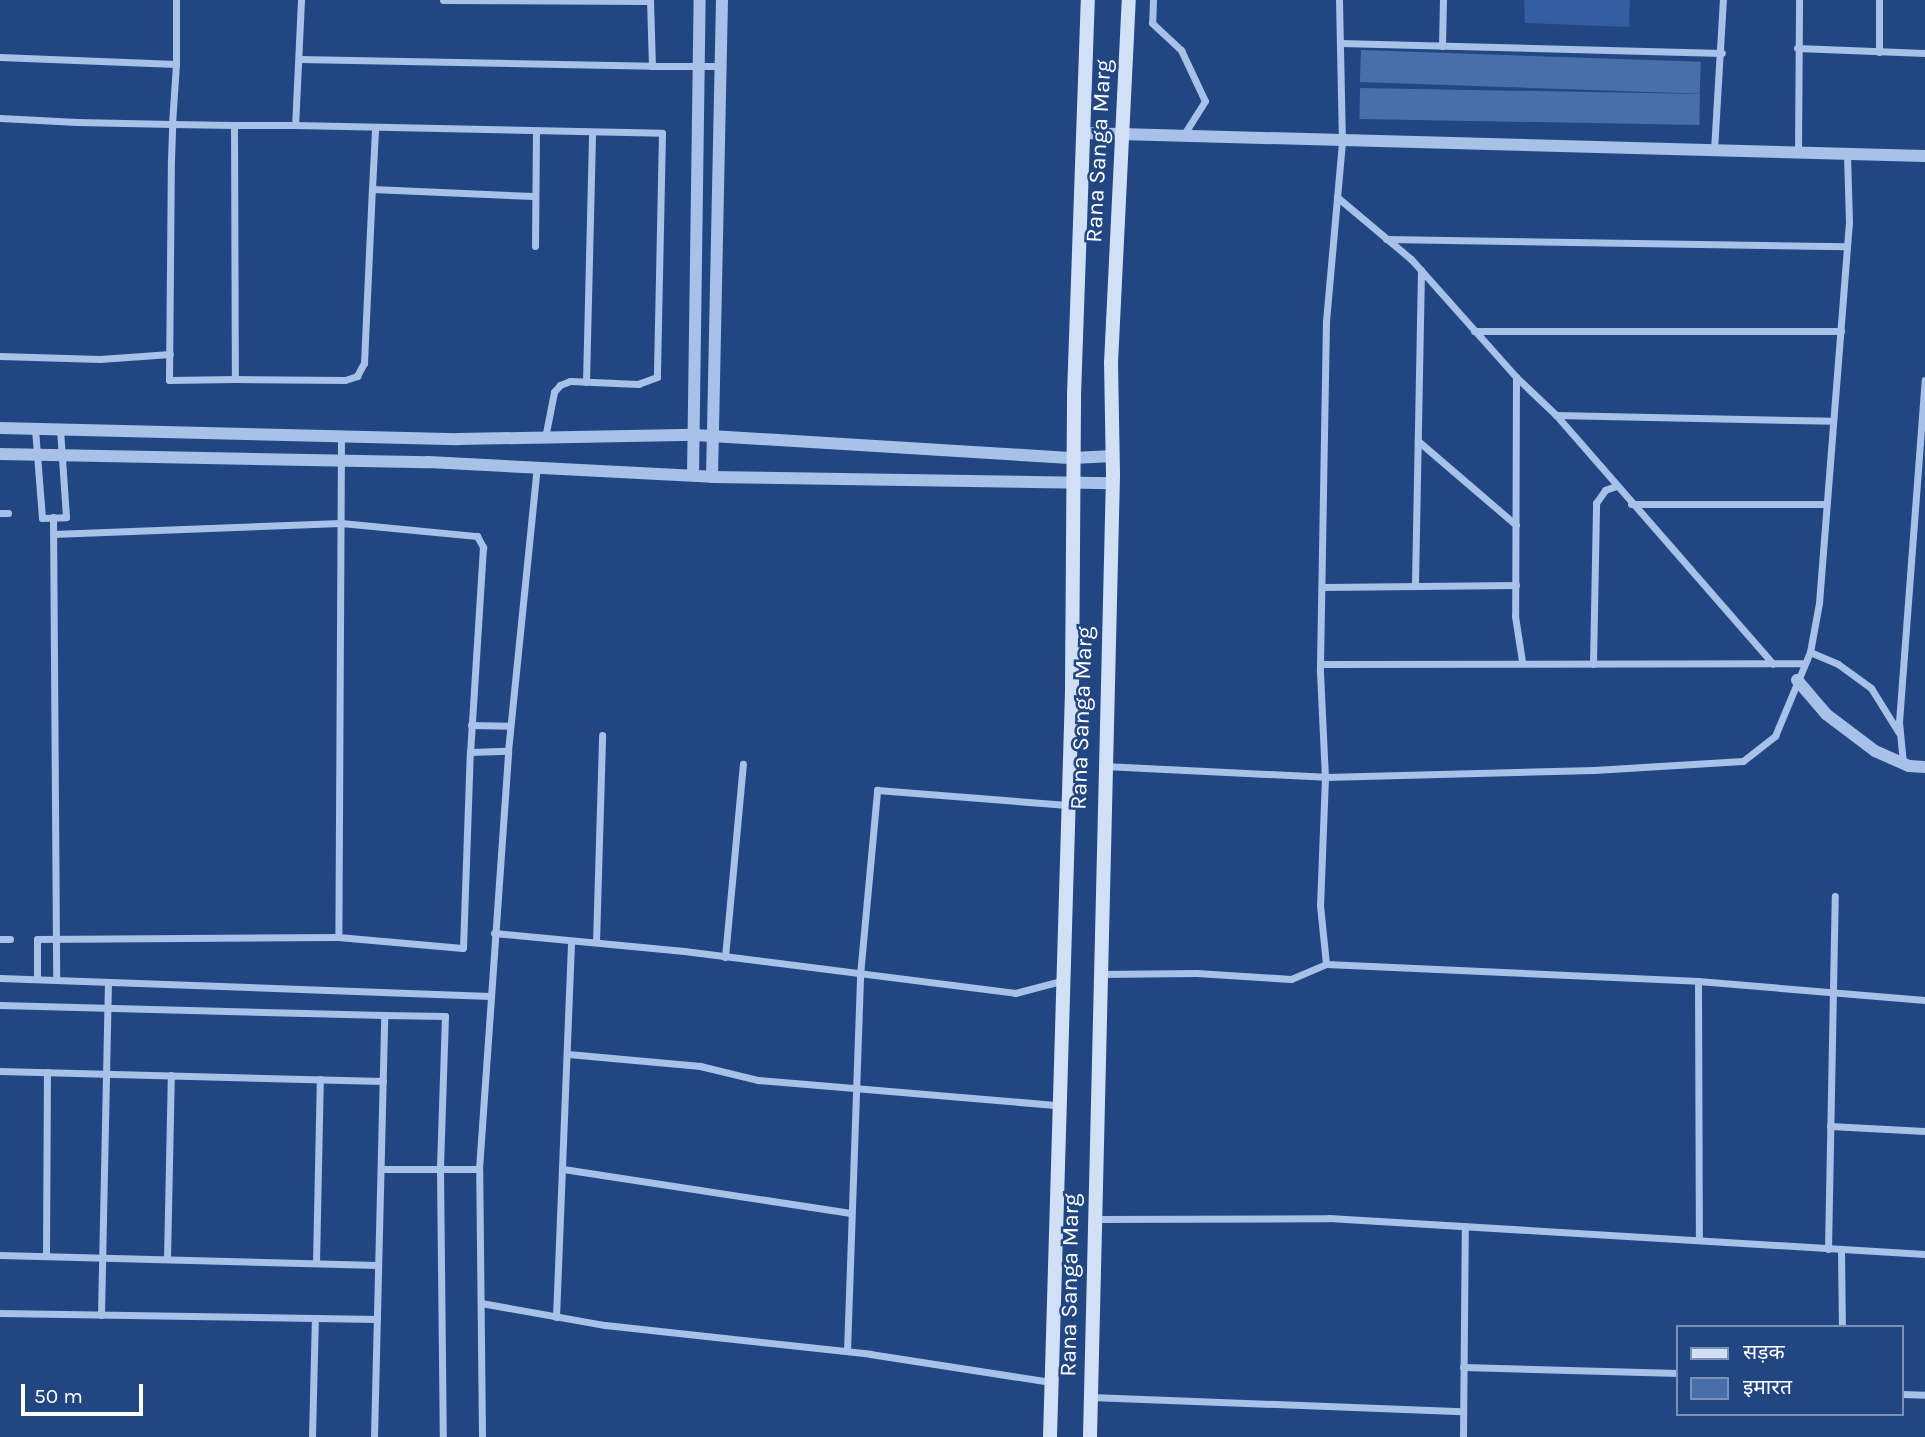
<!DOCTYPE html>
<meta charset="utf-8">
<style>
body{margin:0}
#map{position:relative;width:1925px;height:1437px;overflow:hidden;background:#214682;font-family:Karla,"Noto Sans Devanagari",sans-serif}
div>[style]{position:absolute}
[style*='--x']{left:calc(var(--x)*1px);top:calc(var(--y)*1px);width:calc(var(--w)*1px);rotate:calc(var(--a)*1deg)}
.green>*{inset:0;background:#345ea0}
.building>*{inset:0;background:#496fab;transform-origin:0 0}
.minor>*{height:7px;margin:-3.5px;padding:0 3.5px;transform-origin:3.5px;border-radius:3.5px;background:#a7c1e8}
.tertiary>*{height:12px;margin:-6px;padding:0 6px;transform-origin:6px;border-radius:6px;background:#a7c1e8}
.secondary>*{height:14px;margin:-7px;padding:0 7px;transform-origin:7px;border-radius:7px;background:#d2e0f7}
span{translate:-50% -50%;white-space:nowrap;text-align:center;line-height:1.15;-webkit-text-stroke:5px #214682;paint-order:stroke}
.street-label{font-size:23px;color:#fff}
.legend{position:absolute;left:1676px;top:1325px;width:228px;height:91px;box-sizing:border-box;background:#214682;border:2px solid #7a90b4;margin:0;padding:9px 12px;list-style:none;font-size:21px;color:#fff}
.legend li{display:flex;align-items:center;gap:14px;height:35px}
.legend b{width:35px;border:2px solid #7a90b4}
.scale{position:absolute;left:21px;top:1384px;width:122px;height:32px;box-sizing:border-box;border:4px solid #fff;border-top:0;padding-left:9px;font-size:21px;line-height:24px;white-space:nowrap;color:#fff;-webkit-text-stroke:5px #214682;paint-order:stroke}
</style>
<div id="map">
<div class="green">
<div style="clip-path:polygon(1524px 0,1630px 0,1629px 27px,1525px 23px)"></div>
</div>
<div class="building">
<div style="left:1361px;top:50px;width:340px;height:32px;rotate:2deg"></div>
<div style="left:1360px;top:88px;width:340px;height:31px;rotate:1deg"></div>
</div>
<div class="minor">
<div style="--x:301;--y:0;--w:125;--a:92.7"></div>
<div style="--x:295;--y:125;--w:367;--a:1.2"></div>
<div style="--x:662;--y:133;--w:244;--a:91.2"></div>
<div style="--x:657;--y:377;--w:20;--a:160"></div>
<div style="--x:638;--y:384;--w:68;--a:-177.5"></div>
<div style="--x:570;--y:381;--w:11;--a:158"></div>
<div style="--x:560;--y:385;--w:9;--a:131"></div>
<div style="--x:554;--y:392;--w:47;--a:101.1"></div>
<div style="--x:443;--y:0;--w:207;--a:0.3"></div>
<div style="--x:650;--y:0;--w:66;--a:88.3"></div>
<div style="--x:652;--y:66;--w:68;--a:0"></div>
<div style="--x:1153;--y:0;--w:23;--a:92"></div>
<div style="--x:1152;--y:23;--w:40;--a:43"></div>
<div style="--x:1181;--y:50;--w:56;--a:64.8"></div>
<div style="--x:1205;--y:101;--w:41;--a:122.2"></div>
<div style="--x:1339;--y:0;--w:142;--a:88.8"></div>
<div style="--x:1342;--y:142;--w:180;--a:95.1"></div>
<div style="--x:1326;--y:321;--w:351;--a:91"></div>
<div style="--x:1320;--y:672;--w:105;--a:87.3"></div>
<div style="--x:1325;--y:777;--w:128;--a:92.2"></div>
<div style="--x:1320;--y:905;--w:59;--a:84.2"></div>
<div style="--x:1326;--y:964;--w:372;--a:2.6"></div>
<div style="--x:1698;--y:981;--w:228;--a:4.8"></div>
<div style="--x:1340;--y:43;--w:382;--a:1.5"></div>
<div style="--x:1442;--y:46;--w:46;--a:-88.8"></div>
<div style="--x:1797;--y:48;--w:128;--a:2.2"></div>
<div style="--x:1879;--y:52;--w:52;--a:-90"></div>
<div style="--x:0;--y:57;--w:176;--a:2.3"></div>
<div style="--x:299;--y:59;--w:353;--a:1.1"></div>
<div style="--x:0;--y:118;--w:77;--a:3"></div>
<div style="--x:77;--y:122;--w:95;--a:1.2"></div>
<div style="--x:172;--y:124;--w:62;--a:0.9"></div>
<div style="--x:234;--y:125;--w:254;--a:89.8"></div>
<div style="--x:235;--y:379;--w:66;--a:179.1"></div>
<div style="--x:169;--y:380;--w:220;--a:-89.5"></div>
<div style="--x:171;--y:160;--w:36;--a:-88"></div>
<div style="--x:172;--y:124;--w:60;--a:-86.2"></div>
<div style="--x:176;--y:64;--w:64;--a:-90"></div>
<div style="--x:234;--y:125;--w:61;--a:0"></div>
<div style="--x:1714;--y:150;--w:150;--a:-86.6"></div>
<div style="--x:1798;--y:153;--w:153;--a:-89.6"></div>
<div style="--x:372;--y:189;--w:59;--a:-87.1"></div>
<div style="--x:1337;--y:197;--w:97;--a:40"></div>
<div style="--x:1411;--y:259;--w:158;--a:48.3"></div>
<div style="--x:1516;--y:377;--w:239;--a:90.2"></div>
<div style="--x:1515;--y:616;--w:46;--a:81.2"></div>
<div style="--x:1386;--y:239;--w:460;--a:0.9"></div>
<div style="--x:535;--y:246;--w:115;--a:-89.5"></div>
<div style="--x:1474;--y:331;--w:367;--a:0"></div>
<div style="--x:0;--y:356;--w:100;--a:1.7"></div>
<div style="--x:100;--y:359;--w:70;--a:-4.1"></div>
<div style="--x:1516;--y:377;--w:55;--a:43.5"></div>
<div style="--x:1556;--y:415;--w:330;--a:48.9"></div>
<div style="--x:235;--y:379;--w:110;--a:0.5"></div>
<div style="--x:345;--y:380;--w:13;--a:-18"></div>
<div style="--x:357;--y:376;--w:15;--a:-62"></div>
<div style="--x:364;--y:363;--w:174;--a:-87.4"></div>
<div style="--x:372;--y:189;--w:161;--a:2.5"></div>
<div style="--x:586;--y:382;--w:250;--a:-88.6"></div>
<div style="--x:1556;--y:415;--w:277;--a:1.2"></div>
<div style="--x:35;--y:429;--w:89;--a:85.5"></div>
<div style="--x:42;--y:518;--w:24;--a:-2"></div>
<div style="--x:66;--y:517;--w:87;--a:-93.9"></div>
<div style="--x:341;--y:438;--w:499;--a:90.3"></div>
<div style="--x:338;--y:937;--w:125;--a:5"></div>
<div style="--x:463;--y:948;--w:196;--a:-88"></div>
<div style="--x:470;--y:752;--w:38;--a:-2"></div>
<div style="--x:1418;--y:441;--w:129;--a:40.6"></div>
<div style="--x:1631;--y:504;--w:195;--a:0"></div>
<div style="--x:0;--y:513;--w:8;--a:0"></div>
<div style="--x:53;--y:517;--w:463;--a:89.6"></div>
<div style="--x:53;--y:534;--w:288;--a:-2.2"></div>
<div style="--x:341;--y:523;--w:137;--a:5.5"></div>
<div style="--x:477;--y:536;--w:13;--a:61"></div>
<div style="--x:483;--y:547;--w:205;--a:93.6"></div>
<div style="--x:1415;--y:583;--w:313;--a:-88.9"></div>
<div style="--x:1323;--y:587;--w:193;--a:-0.6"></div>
<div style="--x:1810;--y:652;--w:30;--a:23"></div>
<div style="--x:1838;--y:664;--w:41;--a:36"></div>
<div style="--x:1871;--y:688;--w:53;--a:58.1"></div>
<div style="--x:1320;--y:664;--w:484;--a:-0.1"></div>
<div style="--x:1593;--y:664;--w:161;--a:-88.9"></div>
<div style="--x:1596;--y:503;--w:16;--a:-55"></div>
<div style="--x:1605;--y:490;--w:12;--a:-20"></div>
<div style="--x:471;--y:725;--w:39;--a:1"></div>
<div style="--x:1903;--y:763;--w:41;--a:-95.6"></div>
<div style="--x:1899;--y:722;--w:343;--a:-85.7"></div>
<div style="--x:1104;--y:766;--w:221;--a:2.8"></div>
<div style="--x:1325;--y:777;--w:269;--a:-1.5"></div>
<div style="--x:1594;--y:770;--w:149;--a:-3.5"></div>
<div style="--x:1743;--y:761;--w:41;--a:-38"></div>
<div style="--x:1775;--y:736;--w:91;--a:-67.4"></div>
<div style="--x:1810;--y:652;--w:50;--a:-79.6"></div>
<div style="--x:1819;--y:603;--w:382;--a:-85.5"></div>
<div style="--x:1849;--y:222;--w:68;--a:-91.7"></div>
<div style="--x:494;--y:933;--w:191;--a:5.4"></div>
<div style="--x:684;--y:951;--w:334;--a:7.2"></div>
<div style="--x:1015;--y:993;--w:48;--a:-14.6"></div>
<div style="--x:0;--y:939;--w:10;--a:0"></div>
<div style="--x:596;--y:942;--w:207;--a:-88.3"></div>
<div style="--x:725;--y:957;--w:194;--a:-84.7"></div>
<div style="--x:1099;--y:974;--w:97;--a:-0.6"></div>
<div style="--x:1196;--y:973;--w:95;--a:3.6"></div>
<div style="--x:1291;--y:979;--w:38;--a:-23"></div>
<div style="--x:0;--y:978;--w:490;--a:2.1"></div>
<div style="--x:37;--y:979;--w:40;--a:-90"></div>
<div style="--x:37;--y:939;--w:301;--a:-0.4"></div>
<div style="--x:1698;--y:981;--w:259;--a:89.8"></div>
<div style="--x:0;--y:1005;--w:384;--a:1.5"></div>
<div style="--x:568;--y:1054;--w:133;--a:5.2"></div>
<div style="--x:700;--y:1066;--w:60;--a:13.6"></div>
<div style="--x:758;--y:1080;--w:301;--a:4.8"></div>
<div style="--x:0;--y:1071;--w:383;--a:1.5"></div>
<div style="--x:1830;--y:1126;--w:95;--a:3"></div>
<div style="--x:381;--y:1169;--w:98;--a:0"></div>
<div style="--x:563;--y:1169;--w:291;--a:8.7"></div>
<div style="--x:1095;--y:1219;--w:234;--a:-0.2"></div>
<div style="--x:1329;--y:1218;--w:597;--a:3.46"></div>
<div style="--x:1828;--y:1249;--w:353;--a:-88.9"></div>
<div style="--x:1841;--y:1250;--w:77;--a:89.3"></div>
<div style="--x:0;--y:1255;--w:378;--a:1.5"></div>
<div style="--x:46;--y:1256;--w:184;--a:-89.7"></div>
<div style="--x:167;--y:1259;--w:184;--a:-88.8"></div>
<div style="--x:316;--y:1263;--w:184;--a:-88.8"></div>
<div style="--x:481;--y:1303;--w:126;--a:10.1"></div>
<div style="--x:605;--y:1325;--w:267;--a:6.2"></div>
<div style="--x:870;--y:1354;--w:183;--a:8.8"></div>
<div style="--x:0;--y:1313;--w:377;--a:0.9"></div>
<div style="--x:101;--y:1315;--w:333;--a:-88.8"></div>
<div style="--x:556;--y:1317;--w:376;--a:-87.7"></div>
<div style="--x:847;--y:1351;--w:376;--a:-88"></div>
<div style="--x:860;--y:975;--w:186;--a:-84.7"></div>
<div style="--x:877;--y:790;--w:191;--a:4.5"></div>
<div style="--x:1463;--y:1367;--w:215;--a:1.6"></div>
<div style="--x:1902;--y:1394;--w:23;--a:2"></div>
<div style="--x:1091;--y:1397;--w:371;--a:2.2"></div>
<div style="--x:312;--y:1437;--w:119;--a:-88.6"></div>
<div style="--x:374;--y:1437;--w:422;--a:-88.6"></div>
<div style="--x:384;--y:1015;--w:61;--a:0.9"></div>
<div style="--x:445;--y:1016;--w:153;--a:91.9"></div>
<div style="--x:440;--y:1169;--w:268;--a:89.4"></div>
<div style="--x:482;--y:1437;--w:268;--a:-90.6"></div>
<div style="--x:479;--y:1169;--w:419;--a:-86"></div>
<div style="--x:508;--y:751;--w:285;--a:-84.2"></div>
<div style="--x:1463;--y:1437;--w:211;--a:-89.5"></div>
</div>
<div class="tertiary">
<div style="--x:1084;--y:133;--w:841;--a:1.57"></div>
<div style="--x:0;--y:428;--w:458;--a:1.4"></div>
<div style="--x:458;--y:439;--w:237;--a:-1"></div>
<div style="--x:695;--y:435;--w:379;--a:3.5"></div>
<div style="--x:1073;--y:458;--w:40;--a:-2.9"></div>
<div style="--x:0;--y:454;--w:428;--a:1.1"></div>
<div style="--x:428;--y:462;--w:284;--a:3"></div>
<div style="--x:712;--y:477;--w:401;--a:0.9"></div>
<div style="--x:693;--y:475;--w:475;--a:-89.2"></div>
<div style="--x:712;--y:477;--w:477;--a:-88.8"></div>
<div style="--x:1797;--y:680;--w:45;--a:49.5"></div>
<div style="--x:1826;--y:714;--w:61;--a:37.1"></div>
<div style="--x:1875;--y:751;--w:37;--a:24"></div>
<div style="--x:1909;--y:766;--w:16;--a:4"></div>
</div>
<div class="secondary">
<div style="--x:1050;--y:1437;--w:747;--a:-88.31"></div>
<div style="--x:1072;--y:690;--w:295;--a:-89.6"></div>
<div style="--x:1074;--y:395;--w:395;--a:-88"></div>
<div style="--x:1090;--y:1437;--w:962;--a:-88.63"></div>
<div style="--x:1113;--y:475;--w:112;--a:-91"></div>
<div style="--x:1111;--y:363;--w:363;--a:-87.2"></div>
</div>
<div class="street-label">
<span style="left:1099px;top:151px;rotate:-87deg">Rana Sanga Marg</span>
<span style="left:1082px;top:718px;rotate:-88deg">Rana Sanga Marg</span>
<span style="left:1070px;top:1285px;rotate:-89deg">Rana Sanga Marg</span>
</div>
<ul class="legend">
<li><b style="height:9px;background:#d2e0f7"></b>सड़क</li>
<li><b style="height:19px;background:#496fab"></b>इमारत</li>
</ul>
<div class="scale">50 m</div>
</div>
